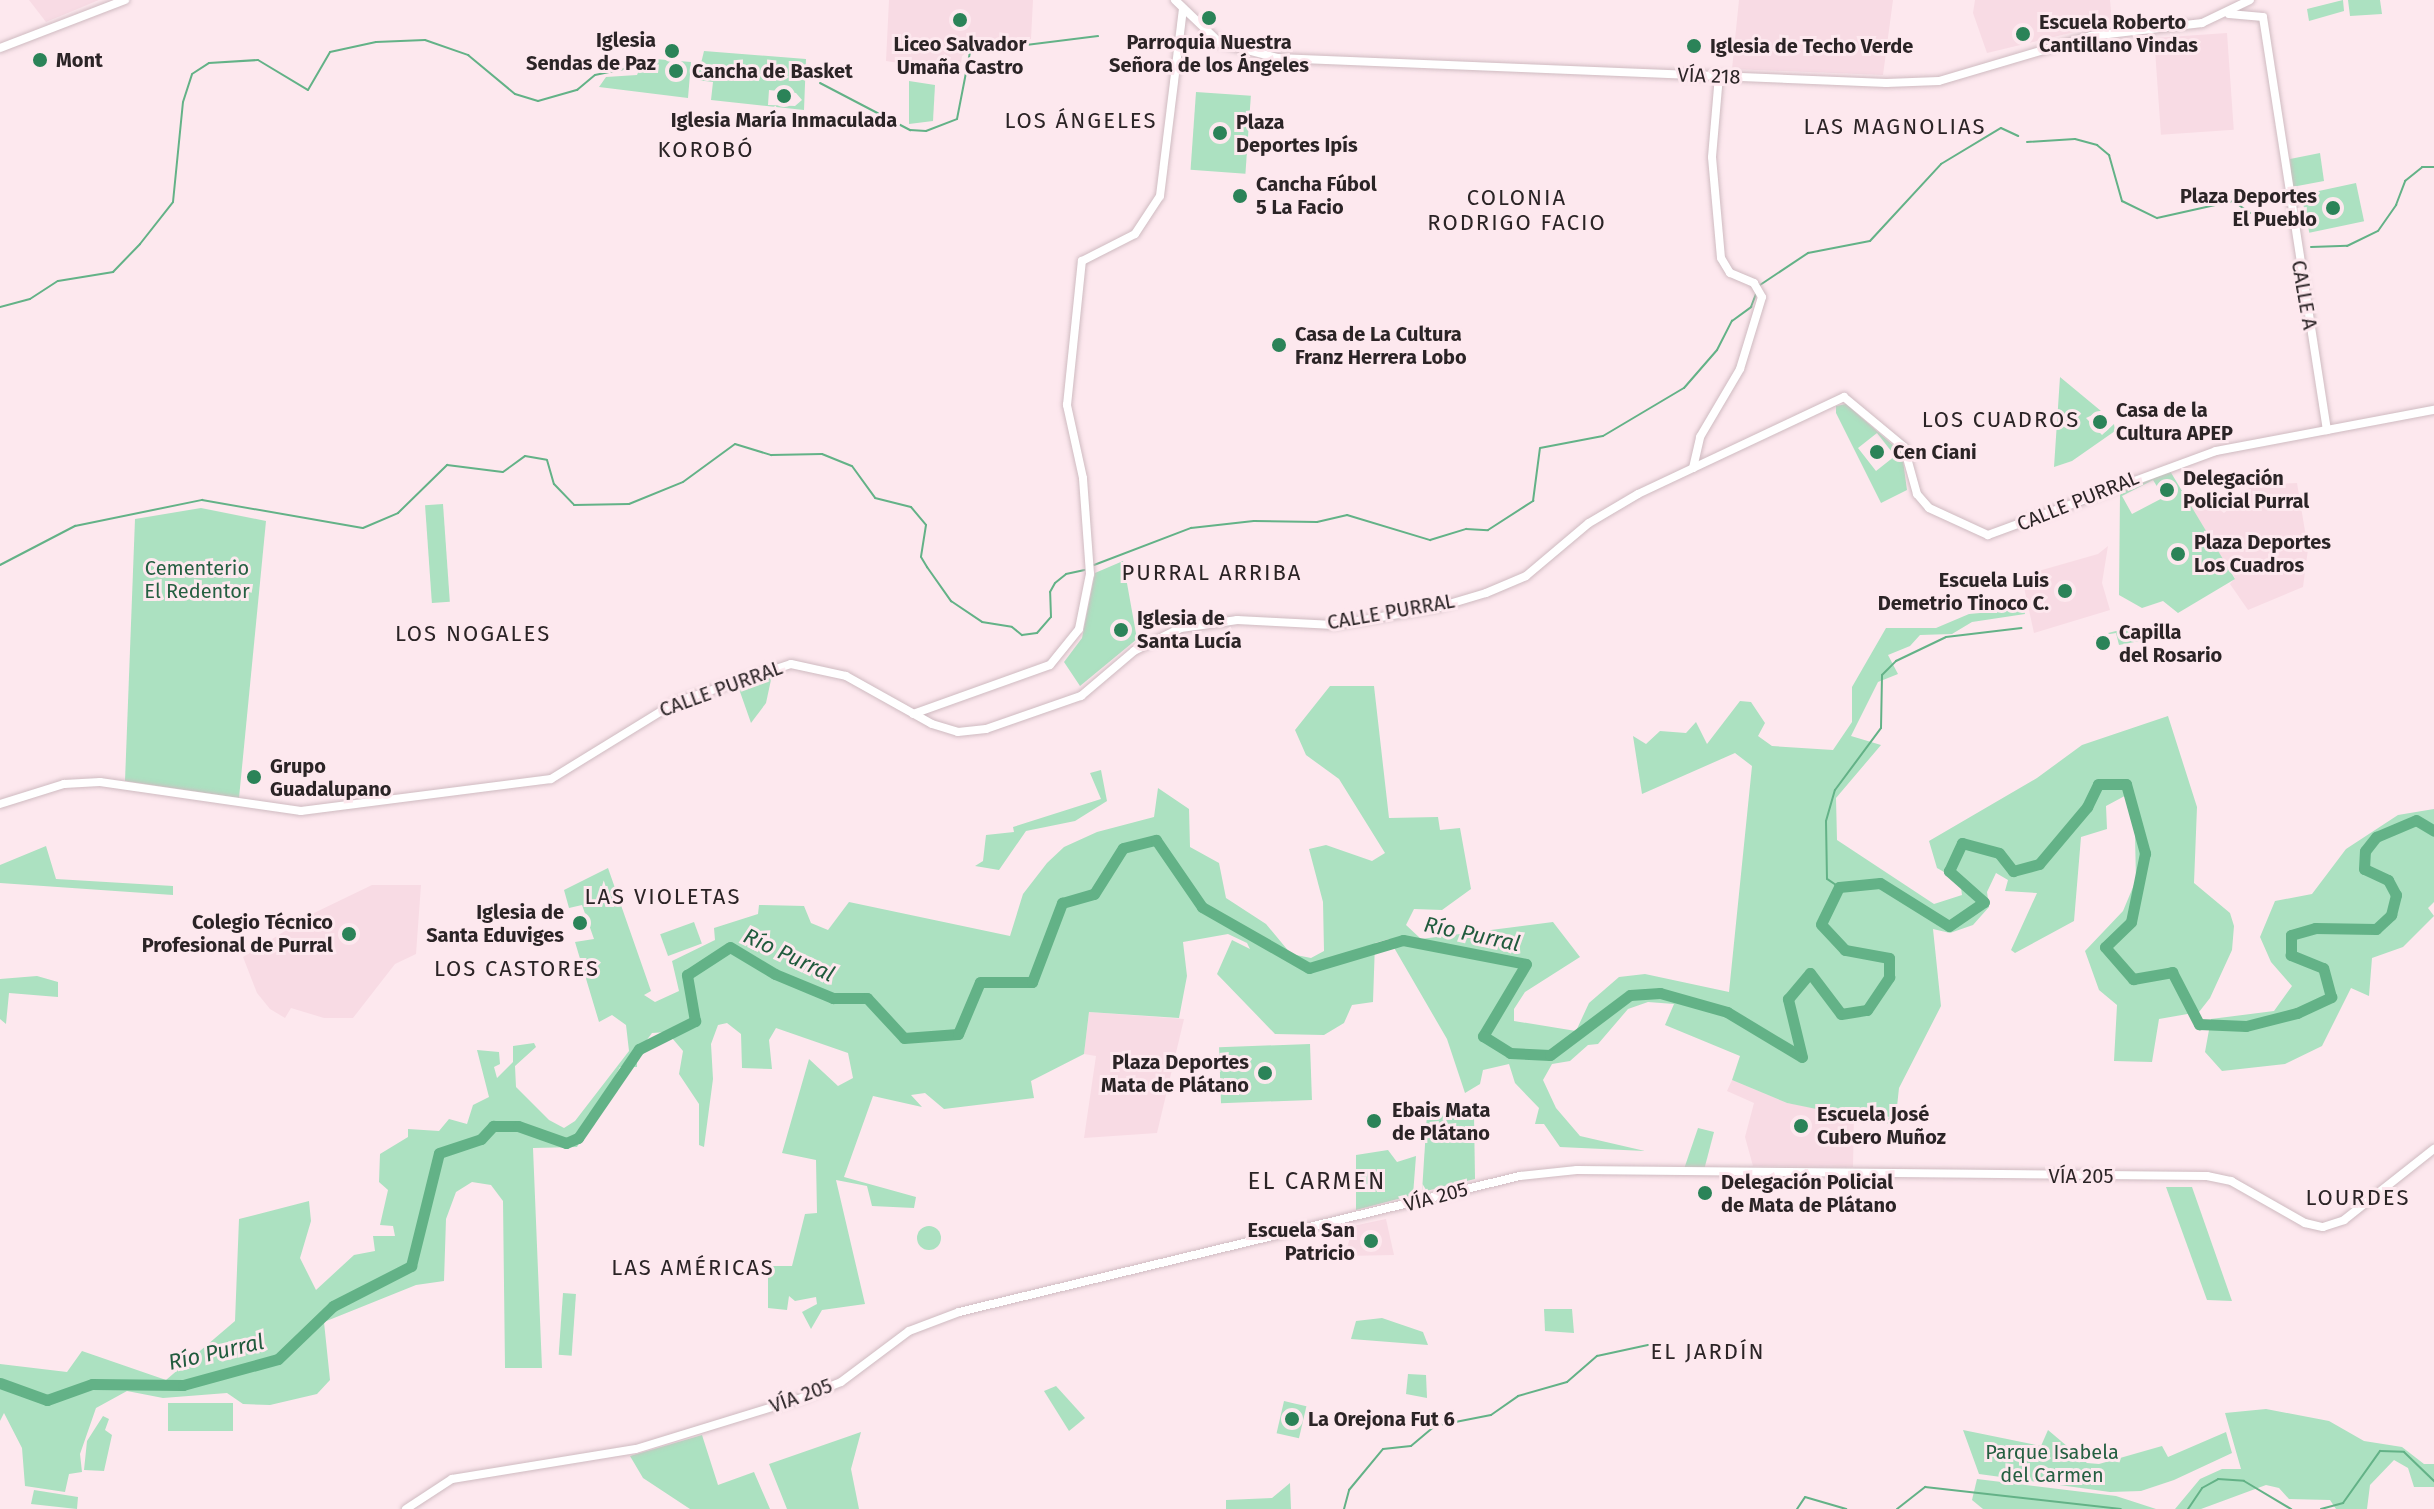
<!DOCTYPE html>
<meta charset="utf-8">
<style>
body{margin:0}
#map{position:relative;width:2434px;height:1509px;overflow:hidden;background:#fde8ee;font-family:"Fira Sans",sans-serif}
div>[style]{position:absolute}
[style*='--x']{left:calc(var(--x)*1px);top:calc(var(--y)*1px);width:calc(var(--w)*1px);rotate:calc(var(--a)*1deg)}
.built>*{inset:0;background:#f8dbe4;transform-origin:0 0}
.green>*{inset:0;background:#ace1c1;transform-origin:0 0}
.round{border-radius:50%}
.stream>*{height:2px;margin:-1px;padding:0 1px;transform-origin:1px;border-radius:1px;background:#63b287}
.river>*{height:11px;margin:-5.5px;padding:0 5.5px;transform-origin:5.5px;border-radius:5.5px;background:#63b287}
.roads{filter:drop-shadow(0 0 2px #cfbbc1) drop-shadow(0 0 2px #cfbbc1)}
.secondary>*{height:8px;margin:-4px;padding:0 4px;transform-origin:4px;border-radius:4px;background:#fff}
.dots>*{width:22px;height:22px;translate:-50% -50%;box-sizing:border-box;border:4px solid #fde8ee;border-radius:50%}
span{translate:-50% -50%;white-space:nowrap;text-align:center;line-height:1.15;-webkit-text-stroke:6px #fde8ee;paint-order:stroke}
.poi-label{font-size:20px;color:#2b2426;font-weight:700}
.left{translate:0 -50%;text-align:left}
.right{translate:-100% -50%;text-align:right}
.street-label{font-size:20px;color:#2b2426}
.park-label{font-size:20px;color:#245f41}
.neighbourhood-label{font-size:22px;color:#2b2426;letter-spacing:2px}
.water-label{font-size:22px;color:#205b3d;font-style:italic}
.quarter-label{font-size:24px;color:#2b2426;letter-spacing:2px}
</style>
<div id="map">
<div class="built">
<div style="clip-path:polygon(29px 0,99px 0,46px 22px)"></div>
<div style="clip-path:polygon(889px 0,1033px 0,1031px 39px,972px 48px,962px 56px,960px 72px,886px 61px)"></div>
<div style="clip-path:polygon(1739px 0,1893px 0,1883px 75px,1732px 69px)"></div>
<div style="clip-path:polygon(1975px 0,2110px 0,2112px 23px,1987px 53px,1973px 13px)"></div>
<div style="left:2227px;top:33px;width:97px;height:73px;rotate:86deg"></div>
<div style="clip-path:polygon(2297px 483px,2308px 549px,2303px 587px,2248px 610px,2230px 584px,2235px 578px,2184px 499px,2196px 492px,2224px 513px,2241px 499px,2241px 492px,2256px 485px)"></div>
<div style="clip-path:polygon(2108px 546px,2102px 583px,2110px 610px,2034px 633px,2023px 583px,2035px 572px,2098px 554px)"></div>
<div style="clip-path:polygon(372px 885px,421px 885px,416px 954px,395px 964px,353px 1018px,324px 1018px,291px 1008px,285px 1018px,270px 1009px,257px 993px,243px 957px,314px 913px)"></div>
<div style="clip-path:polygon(1089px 1012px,1184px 1019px,1157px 1133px,1084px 1138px,1096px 1056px,1084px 1054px)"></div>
<div style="clip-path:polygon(1732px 1080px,1787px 1103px,1854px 1114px,1853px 1167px,1753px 1166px,1745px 1137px,1754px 1103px,1727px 1091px)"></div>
<div style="clip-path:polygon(1386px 1219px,1394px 1255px,1345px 1256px,1353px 1226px)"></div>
</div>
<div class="green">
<div style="clip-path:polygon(2343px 0,2344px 11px,2309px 21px,2307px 9px)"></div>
<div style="clip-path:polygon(2348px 0,2380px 0,2382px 14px,2350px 16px)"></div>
<div style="clip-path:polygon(evenodd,704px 51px,806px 59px,804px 110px,711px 100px,713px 82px,697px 80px,704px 51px,769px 90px,796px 93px,802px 100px,795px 106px,768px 105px,769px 90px)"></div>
<div style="clip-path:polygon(644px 58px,691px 62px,688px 98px,599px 87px,606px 77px,637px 75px)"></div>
<div style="clip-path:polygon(909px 81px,935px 85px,933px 121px,909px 124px)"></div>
<div style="left:1196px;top:92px;width:55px;height:78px;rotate:4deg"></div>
<div style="clip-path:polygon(2320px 153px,2324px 181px,2292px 187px,2290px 159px)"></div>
<div style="left:2356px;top:183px;width:39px;height:56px;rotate:78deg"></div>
<div style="clip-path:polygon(2060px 377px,2101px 411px,2086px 418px,2102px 435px,2114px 424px,2115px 431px,2072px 461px,2054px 467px)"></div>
<div style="clip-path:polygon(evenodd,1846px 404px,1902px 453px,1907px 490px,1881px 503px,1836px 413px,1836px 406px,1846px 404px,1877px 433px,1895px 456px,1876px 471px,1858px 448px,1877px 433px)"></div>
<div style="clip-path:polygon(evenodd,2170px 471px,2235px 579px,2178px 613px,2163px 601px,2142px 608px,2119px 595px,2120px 493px,2170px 471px,2153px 480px,2158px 488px,2170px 483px,2174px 492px,2132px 514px,2122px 496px,2153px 480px)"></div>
<div style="left:443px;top:504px;width:98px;height:18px;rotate:86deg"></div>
<div style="clip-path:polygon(201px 508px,266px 521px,239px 798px,125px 781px,135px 519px)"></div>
<div style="clip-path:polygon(1123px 561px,1137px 639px,1080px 686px,1064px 662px,1082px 638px,1095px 573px)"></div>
<div style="clip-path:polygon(2024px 609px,2025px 614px,1972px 622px,1952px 634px,1920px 635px,1910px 646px,1888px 655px,1898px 674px,1878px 682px,1851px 736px,1881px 745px,1836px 798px,1837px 840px,1934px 904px,1962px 895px,1960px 881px,1937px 868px,1929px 841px,2037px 778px,2082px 745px,2168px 716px,2197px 807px,2194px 883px,2230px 913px,2234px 926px,2232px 950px,2210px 998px,2199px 1012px,2159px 1019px,2152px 1062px,2114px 1061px,2117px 1005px,2099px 990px,2085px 951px,2123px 911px,2136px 880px,2134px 791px,2106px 806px,2107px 829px,2081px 837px,2074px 921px,2015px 953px,2011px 950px,2037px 893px,2005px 891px,2008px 880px,1996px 873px,1987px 892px,1989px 907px,1973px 925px,1950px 933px,1933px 929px,1941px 1006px,1899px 1088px,1895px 1125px,1787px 1103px,1732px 1080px,1740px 1056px,1665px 1025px,1674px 1004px,1648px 1002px,1628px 1009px,1598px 1044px,1588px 1045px,1570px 1061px,1552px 1064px,1543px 1080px,1556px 1108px,1580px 1136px,1645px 1151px,1560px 1147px,1544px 1124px,1535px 1124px,1539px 1108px,1515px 1083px,1509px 1064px,1483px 1070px,1480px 1084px,1465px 1093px,1447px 1039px,1389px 939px,1375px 943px,1373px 1002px,1352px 1005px,1344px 1023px,1324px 1035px,1275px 1034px,1217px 974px,1232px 940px,1250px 949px,1247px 943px,1228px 934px,1183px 942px,1187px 976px,1179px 1018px,1089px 1012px,1084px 1054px,1031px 1081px,1034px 1098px,944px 1109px,925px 1093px,911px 1095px,922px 1107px,873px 1096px,844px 1177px,916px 1197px,914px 1208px,872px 1206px,867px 1186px,836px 1180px,865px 1304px,822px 1310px,811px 1329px,802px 1312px,817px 1304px,816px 1297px,795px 1301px,789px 1296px,787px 1310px,768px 1308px,768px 1266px,792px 1266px,805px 1214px,817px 1213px,816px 1160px,782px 1153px,809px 1059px,838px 1086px,853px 1078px,848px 1053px,776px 1028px,769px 1040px,772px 1069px,742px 1068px,741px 1034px,727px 1023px,718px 1025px,711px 1044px,713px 1079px,704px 1147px,699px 1145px,699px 1104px,679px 1074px,683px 1051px,667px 1032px,652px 1033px,637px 1053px,637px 1067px,620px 1067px,577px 1147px,533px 1148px,542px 1368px,505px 1368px,503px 1201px,491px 1185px,472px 1182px,456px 1192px,446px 1219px,444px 1281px,416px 1285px,324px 1322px,330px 1380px,317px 1394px,270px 1405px,243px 1404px,227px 1393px,163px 1398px,127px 1391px,96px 1408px,80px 1454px,82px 1472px,69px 1474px,65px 1492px,25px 1486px,22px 1448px,4px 1413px,0 1421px,0 1364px,67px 1372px,82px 1351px,166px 1380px,235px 1321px,239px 1219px,309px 1201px,311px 1221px,300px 1258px,316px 1290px,354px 1255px,375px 1251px,373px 1236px,395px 1236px,393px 1226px,380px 1225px,388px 1190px,379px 1182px,380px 1154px,408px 1137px,408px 1129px,439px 1131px,449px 1119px,467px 1124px,473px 1105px,489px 1097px,477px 1050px,499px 1052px,500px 1064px,494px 1067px,497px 1078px,513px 1062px,513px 1046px,534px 1043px,536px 1047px,515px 1066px,516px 1087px,549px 1120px,564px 1128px,575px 1121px,629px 1051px,626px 1025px,612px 1015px,599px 1022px,575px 942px,594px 939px,582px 905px,569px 908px,564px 890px,608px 868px,651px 991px,644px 995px,655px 1002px,679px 991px,672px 961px,715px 940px,714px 928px,758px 914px,759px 905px,804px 906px,811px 923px,828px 930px,849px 902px,1010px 936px,1023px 894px,1047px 863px,1064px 847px,1097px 832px,1154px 817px,1158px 788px,1189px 809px,1190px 847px,1219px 863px,1226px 898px,1266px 924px,1291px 954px,1311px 958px,1324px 951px,1323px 902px,1309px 849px,1326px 845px,1372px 861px,1385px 853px,1339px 779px,1306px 755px,1295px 730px,1330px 686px,1374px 686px,1389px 818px,1438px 817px,1440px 830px,1460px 828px,1471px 889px,1442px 910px,1414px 909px,1406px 925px,1421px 939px,1553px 922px,1580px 957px,1525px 992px,1514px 1009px,1514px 1021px,1576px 1031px,1589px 1003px,1619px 977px,1645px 974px,1729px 992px,1752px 766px,1735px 753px,1642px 794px,1633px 736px,1646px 744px,1660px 731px,1686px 733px,1696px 722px,1707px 744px,1740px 701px,1751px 702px,1765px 723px,1758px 736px,1772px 746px,1833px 750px,1852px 722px,1852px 687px,1886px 628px,1936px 628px,1969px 614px)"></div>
<div style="clip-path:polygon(2154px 629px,2155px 638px,2119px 645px,2116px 633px,2092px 637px,2116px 631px)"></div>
<div style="clip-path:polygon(772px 675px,766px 703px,751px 723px,738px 686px)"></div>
<div style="clip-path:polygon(1101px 770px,1107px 801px,1075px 821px,1026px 831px,999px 870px,975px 866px,983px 861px,986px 835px,1014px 832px,1013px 827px,1101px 799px,1090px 773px)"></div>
<div style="clip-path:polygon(2434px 809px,2434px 902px,2428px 908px,2434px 916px,2403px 947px,2372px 958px,2369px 996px,2351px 988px,2322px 1046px,2285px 1064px,2222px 1071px,2205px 1052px,2211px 1019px,2274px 1011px,2292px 986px,2271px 962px,2260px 937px,2275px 901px,2312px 894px,2346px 849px,2398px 815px)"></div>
<div style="clip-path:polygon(46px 846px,56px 879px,173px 886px,173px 895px,0 883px,0 865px)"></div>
<div style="left:694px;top:922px;width:23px;height:36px;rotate:70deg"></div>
<div style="clip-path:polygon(37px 976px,58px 982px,58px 997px,9px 993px,6px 1024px,0 1019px,0 979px)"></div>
<div style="left:1310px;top:1044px;width:56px;height:91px;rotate:88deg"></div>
<div style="clip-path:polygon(1427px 1113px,1474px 1114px,1475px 1179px,1422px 1192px)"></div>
<div style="clip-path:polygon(1698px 1128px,1714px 1132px,1704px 1170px,1684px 1169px)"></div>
<div style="clip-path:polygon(1388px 1150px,1397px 1162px,1416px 1156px,1413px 1195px,1356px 1210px,1356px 1155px)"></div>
<div style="clip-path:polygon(2166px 1187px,2192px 1187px,2232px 1301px,2207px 1300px)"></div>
<div class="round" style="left:917px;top:1226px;width:24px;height:24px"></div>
<div style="left:563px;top:1293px;width:13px;height:62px;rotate:4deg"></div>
<div style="clip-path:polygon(1544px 1309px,1572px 1309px,1574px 1333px,1545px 1331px)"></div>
<div style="clip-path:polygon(1382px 1318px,1423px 1332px,1428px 1345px,1351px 1339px,1356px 1321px)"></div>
<div style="clip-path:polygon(1408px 1374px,1426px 1375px,1427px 1398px,1406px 1394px)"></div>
<div style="clip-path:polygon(1056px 1386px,1085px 1418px,1069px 1431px,1044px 1391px)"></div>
<div style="left:1284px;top:1401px;width:23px;height:33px;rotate:13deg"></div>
<div style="left:168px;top:1403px;width:65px;height:28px"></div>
<div style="clip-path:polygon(2266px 1409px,2329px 1421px,2364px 1441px,2402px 1447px,2424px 1464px,2434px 1464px,2434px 1487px,2414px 1487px,2408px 1468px,2394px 1460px,2370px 1485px,2367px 1509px,2336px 1509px,2330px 1500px,2289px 1499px,2279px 1488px,2266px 1485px,2201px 1509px,2175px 1509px,2200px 1479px,2222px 1469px,2241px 1469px,2225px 1413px)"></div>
<div style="clip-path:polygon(103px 1416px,109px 1419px,105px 1430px,112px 1435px,104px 1471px,84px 1470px,87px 1441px)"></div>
<div style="clip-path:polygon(1963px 1430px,2041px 1446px,2048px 1430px,2087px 1463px,2099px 1464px,2162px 1446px,2168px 1457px,2226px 1432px,2232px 1453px,2174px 1480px,2141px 1491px,2110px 1492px,1979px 1474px)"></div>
<div style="clip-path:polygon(861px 1432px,851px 1469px,859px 1509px,787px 1509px,769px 1464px)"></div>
<div style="clip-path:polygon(702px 1435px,718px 1485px,754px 1472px,770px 1509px,690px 1509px,643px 1478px,630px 1456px)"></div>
<div style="clip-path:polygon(1977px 1479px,2116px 1496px,2156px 1509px,1983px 1509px,1972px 1500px)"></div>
<div style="clip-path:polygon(1290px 1483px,1291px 1509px,1226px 1509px,1226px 1500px,1272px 1498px)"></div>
<div style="clip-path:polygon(34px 1490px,78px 1497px,77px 1509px,31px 1504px)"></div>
</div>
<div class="stream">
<div style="--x:820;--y:83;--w:102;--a:27.6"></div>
<div style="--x:910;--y:130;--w:16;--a:4"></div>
<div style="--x:926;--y:131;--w:33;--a:-21"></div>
<div style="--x:957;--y:119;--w:68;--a:-79"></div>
<div style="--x:970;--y:52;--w:129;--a:-7.1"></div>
<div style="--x:2027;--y:142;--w:48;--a:-3.6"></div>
<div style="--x:2075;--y:139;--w:23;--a:15"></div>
<div style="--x:2097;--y:145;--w:16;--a:40"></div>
<div style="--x:2109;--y:155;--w:48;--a:74.2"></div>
<div style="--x:2122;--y:201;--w:39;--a:26"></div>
<div style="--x:2157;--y:218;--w:78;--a:-12.6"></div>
<div style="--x:2233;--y:201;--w:21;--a:35"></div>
<div style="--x:2311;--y:247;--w:36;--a:-2"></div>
<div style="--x:2347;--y:246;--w:34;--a:-26"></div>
<div style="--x:2378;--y:231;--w:32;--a:-55"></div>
<div style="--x:2396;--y:205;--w:26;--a:-69"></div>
<div style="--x:2405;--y:181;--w:22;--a:-39"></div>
<div style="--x:2422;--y:167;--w:12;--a:0"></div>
<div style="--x:1760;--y:285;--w:58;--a:-33.7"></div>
<div style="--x:1808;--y:253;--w:63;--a:-11"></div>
<div style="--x:1870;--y:241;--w:105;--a:-47.3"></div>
<div style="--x:1941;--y:164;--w:70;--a:-31"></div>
<div style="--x:2001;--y:128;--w:19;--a:25"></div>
<div style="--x:0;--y:307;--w:31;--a:-15"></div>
<div style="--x:30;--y:299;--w:33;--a:-33"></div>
<div style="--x:58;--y:281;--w:56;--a:-9.3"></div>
<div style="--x:113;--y:272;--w:39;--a:-46"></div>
<div style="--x:140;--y:244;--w:53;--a:-51.8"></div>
<div style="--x:173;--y:202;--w:100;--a:-84.3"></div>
<div style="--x:183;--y:102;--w:29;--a:-72"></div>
<div style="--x:192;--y:74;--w:20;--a:-33"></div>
<div style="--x:209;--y:63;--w:49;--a:-3.5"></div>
<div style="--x:258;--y:60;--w:58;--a:31"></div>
<div style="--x:308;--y:90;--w:44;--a:-59.9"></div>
<div style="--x:330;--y:52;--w:47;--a:-12.3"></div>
<div style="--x:376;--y:42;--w:49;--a:-2.3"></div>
<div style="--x:425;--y:40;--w:46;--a:19.2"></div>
<div style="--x:468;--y:55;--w:61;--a:39.7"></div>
<div style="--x:515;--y:94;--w:24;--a:17"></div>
<div style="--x:538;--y:101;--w:41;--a:-15.8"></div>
<div style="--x:577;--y:90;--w:23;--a:-40"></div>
<div style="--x:595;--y:75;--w:48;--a:-12"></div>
<div style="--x:0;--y:565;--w:85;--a:-27.5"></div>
<div style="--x:75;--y:526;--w:130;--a:-11.6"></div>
<div style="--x:202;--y:500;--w:163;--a:9.9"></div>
<div style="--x:363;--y:528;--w:38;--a:-23"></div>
<div style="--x:398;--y:513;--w:69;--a:-44.4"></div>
<div style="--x:447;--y:465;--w:56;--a:7.1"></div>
<div style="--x:503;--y:472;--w:27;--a:-36"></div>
<div style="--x:525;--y:456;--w:22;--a:10"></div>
<div style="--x:547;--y:460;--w:25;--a:74"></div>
<div style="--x:554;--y:484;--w:29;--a:46"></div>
<div style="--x:574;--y:505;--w:55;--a:-1"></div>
<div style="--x:629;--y:504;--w:58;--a:-22.2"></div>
<div style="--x:683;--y:482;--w:64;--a:-36.2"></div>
<div style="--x:735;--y:444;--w:38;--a:17"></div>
<div style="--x:771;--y:455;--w:51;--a:-1.1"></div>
<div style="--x:822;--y:454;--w:32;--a:22"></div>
<div style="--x:852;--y:466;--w:39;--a:54"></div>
<div style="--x:875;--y:498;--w:37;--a:14"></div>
<div style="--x:911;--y:507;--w:23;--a:50"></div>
<div style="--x:926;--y:525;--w:32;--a:99"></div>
<div style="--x:921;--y:557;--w:12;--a:59"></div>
<div style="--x:927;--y:567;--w:42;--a:54.8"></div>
<div style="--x:951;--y:601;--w:37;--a:34"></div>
<div style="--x:982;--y:622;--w:30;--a:9"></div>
<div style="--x:1012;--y:627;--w:13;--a:39"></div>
<div style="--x:1022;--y:635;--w:15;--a:-8"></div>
<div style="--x:1037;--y:633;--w:21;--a:-49"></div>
<div style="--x:1051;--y:617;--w:25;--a:-92"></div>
<div style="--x:1050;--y:592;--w:10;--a:-61"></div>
<div style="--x:1055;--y:583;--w:14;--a:-39"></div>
<div style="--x:1066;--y:574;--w:19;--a:-12"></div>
<div style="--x:1094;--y:565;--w:104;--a:-20.9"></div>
<div style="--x:1191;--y:528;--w:63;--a:-6.3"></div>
<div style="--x:1254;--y:521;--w:63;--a:0.9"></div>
<div style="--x:1317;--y:522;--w:31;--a:-13"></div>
<div style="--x:1347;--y:515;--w:87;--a:16.8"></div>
<div style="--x:1430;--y:540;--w:38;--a:-17"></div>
<div style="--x:1466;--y:529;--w:22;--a:3"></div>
<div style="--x:1488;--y:530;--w:54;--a:-32.8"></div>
<div style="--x:1533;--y:501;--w:53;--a:-82.5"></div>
<div style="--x:1540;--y:448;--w:64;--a:-10.8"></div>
<div style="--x:1603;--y:436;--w:94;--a:-30.7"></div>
<div style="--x:1684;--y:388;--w:50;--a:-49"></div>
<div style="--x:1717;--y:350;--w:33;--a:-63"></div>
<div style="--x:1732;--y:321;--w:24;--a:-36"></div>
<div style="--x:1751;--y:307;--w:14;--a:-69"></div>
<div style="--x:1839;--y:887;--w:14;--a:-146"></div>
<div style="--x:1827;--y:879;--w:58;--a:-91"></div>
<div style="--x:1826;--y:821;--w:32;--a:-74"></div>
<div style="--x:1835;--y:790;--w:77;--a:-53.4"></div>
<div style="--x:1881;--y:728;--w:53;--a:-88.9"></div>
<div style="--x:1882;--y:675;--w:20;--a:-45"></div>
<div style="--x:1896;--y:661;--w:55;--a:-25.6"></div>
<div style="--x:1946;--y:637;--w:76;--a:-6.8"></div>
<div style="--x:1344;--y:1509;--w:20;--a:-75"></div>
<div style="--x:1349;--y:1490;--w:53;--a:-50.3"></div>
<div style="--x:1383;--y:1449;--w:28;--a:-6"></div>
<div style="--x:1411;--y:1446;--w:31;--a:-40"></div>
<div style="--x:1435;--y:1426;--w:57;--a:-11.1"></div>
<div style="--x:1491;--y:1415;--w:33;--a:-35"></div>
<div style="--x:1518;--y:1396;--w:51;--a:-15.9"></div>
<div style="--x:1567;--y:1382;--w:40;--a:-41"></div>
<div style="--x:1597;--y:1356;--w:52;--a:-12.2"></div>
<div style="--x:1797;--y:1509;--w:14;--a:-56"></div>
<div style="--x:1805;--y:1497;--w:43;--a:16.3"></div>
<div style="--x:1897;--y:1509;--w:36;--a:-38"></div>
<div style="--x:1925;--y:1487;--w:197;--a:6.4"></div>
<div style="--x:2188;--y:1509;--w:25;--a:-56"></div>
<div style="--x:2202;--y:1488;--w:18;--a:-29"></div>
<div style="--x:2218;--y:1479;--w:26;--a:4"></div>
<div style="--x:2244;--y:1481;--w:55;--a:30.8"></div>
<div style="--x:2321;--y:1509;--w:23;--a:-15"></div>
<div style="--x:2343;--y:1503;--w:64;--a:-54.6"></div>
<div style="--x:2380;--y:1451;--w:24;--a:2"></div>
<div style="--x:2404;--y:1452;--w:42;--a:44"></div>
</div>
<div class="river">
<div style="--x:0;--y:1383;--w:50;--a:19.9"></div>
<div style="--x:47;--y:1400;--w:48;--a:-19.6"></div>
<div style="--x:92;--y:1384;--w:91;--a:0.6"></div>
<div style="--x:183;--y:1385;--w:98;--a:-15.3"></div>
<div style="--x:278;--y:1359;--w:76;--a:-43.9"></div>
<div style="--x:333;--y:1306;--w:88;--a:-27.1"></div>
<div style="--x:411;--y:1266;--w:116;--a:-76.1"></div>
<div style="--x:439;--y:1153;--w:44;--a:-18.4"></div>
<div style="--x:481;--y:1139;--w:18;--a:-47"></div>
<div style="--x:493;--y:1126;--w:25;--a:0"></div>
<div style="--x:518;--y:1126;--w:51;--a:19.5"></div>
<div style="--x:566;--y:1143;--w:13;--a:-23"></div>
<div style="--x:578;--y:1138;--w:108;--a:-55.6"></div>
<div style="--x:639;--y:1049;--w:63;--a:-26.6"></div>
<div style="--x:695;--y:1021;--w:47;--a:-99.9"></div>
<div style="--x:687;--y:975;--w:51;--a:-33.1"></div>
<div style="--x:730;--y:947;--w:52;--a:31"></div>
<div style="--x:775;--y:974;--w:63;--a:22.5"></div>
<div style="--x:833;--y:998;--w:34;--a:0"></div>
<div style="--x:867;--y:998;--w:54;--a:47.2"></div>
<div style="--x:904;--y:1038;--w:54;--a:-4.2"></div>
<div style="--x:958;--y:1034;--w:56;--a:-67.1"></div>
<div style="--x:980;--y:982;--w:52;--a:0"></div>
<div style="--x:1032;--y:982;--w:85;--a:-69.2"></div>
<div style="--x:1062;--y:903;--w:33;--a:-16"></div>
<div style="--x:1094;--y:894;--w:54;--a:-57.8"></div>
<div style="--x:1123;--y:848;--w:34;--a:-14"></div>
<div style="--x:1156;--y:840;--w:81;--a:55.5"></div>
<div style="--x:1202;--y:907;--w:123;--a:29.7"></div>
<div style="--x:1309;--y:968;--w:98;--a:-16.6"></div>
<div style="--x:1403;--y:940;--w:125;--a:11"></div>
<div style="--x:1526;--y:964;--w:84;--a:120.8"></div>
<div style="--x:1483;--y:1036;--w:32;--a:32"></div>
<div style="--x:1510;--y:1053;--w:40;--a:2.9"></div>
<div style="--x:1550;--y:1055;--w:100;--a:-36.9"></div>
<div style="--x:1630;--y:995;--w:30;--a:-4"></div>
<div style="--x:1660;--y:993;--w:70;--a:15.8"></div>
<div style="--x:1727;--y:1012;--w:87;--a:31"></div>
<div style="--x:1802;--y:1057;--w:60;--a:-103.6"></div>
<div style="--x:1788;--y:999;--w:34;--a:-50"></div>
<div style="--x:1810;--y:973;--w:51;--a:52.9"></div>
<div style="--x:1841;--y:1014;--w:26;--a:-9"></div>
<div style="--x:1867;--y:1010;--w:40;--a:-56"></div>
<div style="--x:1889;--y:977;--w:19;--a:-90"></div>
<div style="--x:1889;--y:958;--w:45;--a:-169.7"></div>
<div style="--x:1845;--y:950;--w:35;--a:-133"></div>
<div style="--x:1821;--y:924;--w:41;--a:-64.1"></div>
<div style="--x:1839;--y:887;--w:41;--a:-5.6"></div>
<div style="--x:1880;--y:883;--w:81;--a:31.9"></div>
<div style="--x:1949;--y:926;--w:42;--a:-34.4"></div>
<div style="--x:1984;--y:902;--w:47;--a:-138.5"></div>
<div style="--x:1949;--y:871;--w:31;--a:-65"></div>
<div style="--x:1962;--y:843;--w:38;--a:15"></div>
<div style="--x:1999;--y:853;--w:23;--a:52"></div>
<div style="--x:2013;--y:871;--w:27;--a:-15"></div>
<div style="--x:2039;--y:864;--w:75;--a:-49.9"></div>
<div style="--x:2087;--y:807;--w:25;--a:-64"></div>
<div style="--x:2098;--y:784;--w:28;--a:0"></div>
<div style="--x:2126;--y:784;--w:72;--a:74.6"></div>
<div style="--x:2145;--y:853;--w:70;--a:101.5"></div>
<div style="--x:2131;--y:922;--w:36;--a:136"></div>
<div style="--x:2105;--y:947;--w:43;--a:48.8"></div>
<div style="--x:2133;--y:979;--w:40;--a:-10"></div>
<div style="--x:2172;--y:972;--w:59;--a:62.6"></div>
<div style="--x:2199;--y:1024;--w:47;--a:2.4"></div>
<div style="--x:2246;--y:1026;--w:53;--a:-14.3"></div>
<div style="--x:2297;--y:1013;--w:38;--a:-25"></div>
<div style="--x:2331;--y:997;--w:30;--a:-105"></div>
<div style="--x:2323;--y:968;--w:35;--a:-158"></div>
<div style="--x:2291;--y:955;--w:20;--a:-90"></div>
<div style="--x:2291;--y:935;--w:25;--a:-16"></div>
<div style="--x:2315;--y:928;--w:61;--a:0.9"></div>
<div style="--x:2376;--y:929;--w:21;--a:-43"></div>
<div style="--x:2391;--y:915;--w:21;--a:-76"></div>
<div style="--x:2396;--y:895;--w:17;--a:-118"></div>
<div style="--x:2388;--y:880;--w:26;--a:-155"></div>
<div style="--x:2364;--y:869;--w:18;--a:-87"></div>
<div style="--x:2365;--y:851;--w:18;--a:-52"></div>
<div style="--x:2376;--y:837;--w:43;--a:-23"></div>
<div style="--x:2416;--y:820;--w:21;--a:31"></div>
</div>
<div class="roads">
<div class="secondary">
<div style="--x:1175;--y:0;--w:62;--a:43.7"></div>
<div style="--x:1220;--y:43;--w:59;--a:14.7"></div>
<div style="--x:1277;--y:58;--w:610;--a:2.35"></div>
<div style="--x:1886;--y:83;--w:53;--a:-2.2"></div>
<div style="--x:1939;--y:81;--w:159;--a:-16.5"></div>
<div style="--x:2091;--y:36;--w:112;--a:-6.7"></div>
<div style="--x:2202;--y:23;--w:53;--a:-25.6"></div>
<div style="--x:2229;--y:14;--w:34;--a:5"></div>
<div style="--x:2263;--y:17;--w:418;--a:81.2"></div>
<div style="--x:0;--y:48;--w:134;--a:-21"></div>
<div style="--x:1693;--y:468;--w:32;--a:-77"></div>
<div style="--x:1700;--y:437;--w:79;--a:-59.5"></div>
<div style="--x:1740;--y:369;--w:75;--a:-73"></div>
<div style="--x:1762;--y:297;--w:16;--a:-120"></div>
<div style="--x:1754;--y:283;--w:26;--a:-157"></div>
<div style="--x:1730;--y:273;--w:17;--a:-121"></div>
<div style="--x:1721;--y:258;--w:101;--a:-95.1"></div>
<div style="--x:1712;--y:157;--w:81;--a:-85.1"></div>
<div style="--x:913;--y:714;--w:145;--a:-19.7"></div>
<div style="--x:1050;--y:665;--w:46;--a:-51.1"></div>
<div style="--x:1079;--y:629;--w:56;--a:-78.7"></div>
<div style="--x:1090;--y:574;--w:96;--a:-94.2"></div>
<div style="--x:1083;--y:478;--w:75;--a:-102.4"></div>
<div style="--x:1067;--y:405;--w:145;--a:-84.1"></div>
<div style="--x:1082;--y:261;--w:59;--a:-27"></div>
<div style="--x:1135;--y:234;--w:45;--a:-56.7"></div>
<div style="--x:1160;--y:196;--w:188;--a:-83"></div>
<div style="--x:0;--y:804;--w:67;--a:-17.4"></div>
<div style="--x:64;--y:784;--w:36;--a:-3"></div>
<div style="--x:100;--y:782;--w:203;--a:8.2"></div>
<div style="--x:301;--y:811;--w:252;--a:-7.3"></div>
<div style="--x:551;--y:779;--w:147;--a:-31.6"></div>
<div style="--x:676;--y:702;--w:121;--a:-18.3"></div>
<div style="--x:791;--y:664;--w:56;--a:12.3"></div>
<div style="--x:846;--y:676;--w:98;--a:29.2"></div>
<div style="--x:932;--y:724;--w:27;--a:17"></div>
<div style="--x:958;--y:732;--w:28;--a:-6"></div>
<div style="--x:986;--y:729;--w:101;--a:-19.2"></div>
<div style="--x:1081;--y:696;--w:70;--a:-40.3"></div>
<div style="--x:1134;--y:651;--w:52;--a:-26.1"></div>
<div style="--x:1181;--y:628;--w:57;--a:-8.1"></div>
<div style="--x:1237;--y:620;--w:97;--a:3"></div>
<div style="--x:1334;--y:625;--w:107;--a:-9.7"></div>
<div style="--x:1439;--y:607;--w:49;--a:-16.6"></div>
<div style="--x:1486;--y:593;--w:43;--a:-23"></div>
<div style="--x:1526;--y:576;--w:82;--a:-40.1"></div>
<div style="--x:1589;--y:523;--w:57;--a:-30.6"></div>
<div style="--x:1638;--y:494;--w:228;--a:-25.2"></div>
<div style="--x:1844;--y:397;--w:78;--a:39.8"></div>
<div style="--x:1904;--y:447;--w:49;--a:74.5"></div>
<div style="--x:1917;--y:494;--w:18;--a:49"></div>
<div style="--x:1929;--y:508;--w:65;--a:24.6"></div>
<div style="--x:1988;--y:535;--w:243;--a:-20.2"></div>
<div style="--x:2216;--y:451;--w:222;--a:-10.7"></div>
<div style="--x:406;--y:1509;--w:55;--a:-33.1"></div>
<div style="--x:452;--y:1479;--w:186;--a:-9.3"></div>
<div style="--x:636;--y:1449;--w:170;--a:-17.1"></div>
<div style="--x:799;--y:1399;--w:45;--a:-22"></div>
<div style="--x:841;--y:1382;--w:85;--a:-36.9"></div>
<div style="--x:909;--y:1331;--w:53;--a:-20.8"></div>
<div style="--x:959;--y:1312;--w:577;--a:-13.63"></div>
<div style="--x:1520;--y:1176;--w:57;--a:-6"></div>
<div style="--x:1577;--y:1170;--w:630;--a:0.55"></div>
<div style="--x:2207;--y:1176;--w:25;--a:12"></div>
<div style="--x:2231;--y:1181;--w:85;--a:29.6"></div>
<div style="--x:2305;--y:1223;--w:18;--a:13"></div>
<div style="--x:2323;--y:1227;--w:22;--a:-18"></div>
<div style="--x:2344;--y:1220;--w:115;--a:-38.3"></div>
</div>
</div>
<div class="dots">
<div style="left:1209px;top:18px;background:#2b8358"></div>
<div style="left:960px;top:20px;background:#2b8358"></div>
<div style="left:2023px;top:34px;background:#2b8358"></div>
<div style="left:1694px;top:46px;background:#2b8358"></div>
<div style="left:672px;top:51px;background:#2b8358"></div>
<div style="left:40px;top:60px;background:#2b8358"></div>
<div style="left:676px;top:71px;background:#2b8358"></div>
<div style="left:784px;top:96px;background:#2b8358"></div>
<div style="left:1220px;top:133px;background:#2b8358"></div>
<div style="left:1240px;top:196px;background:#2b8358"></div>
<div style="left:2333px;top:208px;background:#2b8358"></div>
<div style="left:1279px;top:345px;background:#2b8358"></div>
<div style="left:2100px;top:422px;background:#2b8358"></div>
<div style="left:1877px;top:452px;background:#2b8358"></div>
<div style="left:2167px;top:490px;background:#2b8358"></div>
<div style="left:2178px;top:554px;background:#2b8358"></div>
<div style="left:2065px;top:591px;background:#2b8358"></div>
<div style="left:1121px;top:630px;background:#2b8358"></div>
<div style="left:2103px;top:643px;background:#2b8358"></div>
<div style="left:254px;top:777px;background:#2b8358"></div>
<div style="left:580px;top:923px;background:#2b8358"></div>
<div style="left:349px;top:934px;background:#2b8358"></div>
<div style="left:1265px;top:1073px;background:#2b8358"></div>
<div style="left:1374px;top:1121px;background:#2b8358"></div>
<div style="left:1801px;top:1126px;background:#2b8358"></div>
<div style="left:1705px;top:1193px;background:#2b8358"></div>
<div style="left:1371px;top:1241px;background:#2b8358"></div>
<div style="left:1292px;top:1419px;background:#2b8358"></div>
</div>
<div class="poi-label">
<span class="left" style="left:2039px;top:34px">Escuela Roberto<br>Cantillano Vindas</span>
<span class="right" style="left:656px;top:52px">Iglesia<br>Sendas de Paz</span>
<span style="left:1209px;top:54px">Parroquia Nuestra<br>Señora de los Ángeles</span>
<span style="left:960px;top:56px">Liceo Salvador<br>Umaña Castro</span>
<span class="left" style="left:1710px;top:46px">Iglesia de Techo Verde</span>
<span class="left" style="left:56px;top:60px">Mont</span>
<span class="left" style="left:692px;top:71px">Cancha de Basket</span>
<span style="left:784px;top:120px">Iglesia María Inmaculada</span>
<span class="left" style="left:1236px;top:134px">Plaza<br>Deportes Ipís</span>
<span class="left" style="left:1256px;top:196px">Cancha Fúbol<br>5 La Facio</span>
<span class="right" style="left:2317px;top:208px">Plaza Deportes<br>El Pueblo</span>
<span class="left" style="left:1295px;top:346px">Casa de La Cultura<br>Franz Herrera Lobo</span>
<span class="left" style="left:2116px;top:422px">Casa de la<br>Cultura APEP</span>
<span class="left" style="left:1893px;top:452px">Cen Ciani</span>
<span class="left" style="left:2183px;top:490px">Delegación<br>Policial Purral</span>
<span class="left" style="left:2194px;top:554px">Plaza Deportes<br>Los Cuadros</span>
<span class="right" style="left:2049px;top:592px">Escuela Luis<br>Demetrio Tinoco C.</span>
<span class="left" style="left:1137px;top:630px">Iglesia de<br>Santa Lucía</span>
<span class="left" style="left:2119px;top:644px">Capilla<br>del Rosario</span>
<span class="left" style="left:270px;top:778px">Grupo<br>Guadalupano</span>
<span class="right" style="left:564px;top:924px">Iglesia de<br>Santa Eduviges</span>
<span class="right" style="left:333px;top:934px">Colegio Técnico<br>Profesional de Purral</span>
<span class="right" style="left:1249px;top:1074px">Plaza Deportes<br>Mata de Plátano</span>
<span class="left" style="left:1392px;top:1122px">Ebais Mata<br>de Plátano</span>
<span class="left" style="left:1817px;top:1126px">Escuela José<br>Cubero Muñoz</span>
<span class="left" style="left:1721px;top:1194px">Delegación Policial<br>de Mata de Plátano</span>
<span class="right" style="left:1355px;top:1242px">Escuela San<br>Patricio</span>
<span class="left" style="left:1308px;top:1419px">La Orejona Fut 6</span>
</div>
<div class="street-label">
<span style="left:1709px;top:76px;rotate:2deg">VÍA 218</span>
<span style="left:2304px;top:295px;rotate:80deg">CALLE A</span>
<span style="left:2078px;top:501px;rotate:-22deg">CALLE PURRAL</span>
<span style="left:1391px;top:612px;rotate:-10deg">CALLE PURRAL</span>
<span style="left:721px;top:689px;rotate:-20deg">CALLE PURRAL</span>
<span style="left:2081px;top:1176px">VÍA 205</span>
<span style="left:1436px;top:1197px;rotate:-15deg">VÍA 205</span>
<span style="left:801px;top:1396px;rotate:-20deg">VÍA 205</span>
</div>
<div class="park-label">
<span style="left:197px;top:580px">Cementerio<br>El Redentor</span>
<span style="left:2052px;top:1464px">Parque Isabela<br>del Carmen</span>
</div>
<div class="neighbourhood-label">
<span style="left:1081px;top:121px">LOS ÁNGELES</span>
<span style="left:1895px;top:127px">LAS MAGNOLIAS</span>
<span style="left:706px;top:150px">KOROBÓ</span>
<span style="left:1517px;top:210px">COLONIA<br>RODRIGO FACIO</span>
<span style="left:2001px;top:420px">LOS CUADROS</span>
<span style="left:1212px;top:573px">PURRAL ARRIBA</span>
<span style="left:473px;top:634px">LOS NOGALES</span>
<span style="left:663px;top:897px">LAS VIOLETAS</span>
<span style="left:517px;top:969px">LOS CASTORES</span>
<span style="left:2358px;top:1198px">LOURDES</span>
<span style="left:693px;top:1268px">LAS AMÉRICAS</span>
<span style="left:1708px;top:1352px">EL JARDÍN</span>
</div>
<div class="water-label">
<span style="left:1472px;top:934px;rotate:12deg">Río Purral</span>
<span style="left:789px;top:955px;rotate:25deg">Río Purral</span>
<span style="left:216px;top:1352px;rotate:-13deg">Río Purral</span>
</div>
<div class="quarter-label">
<span style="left:1317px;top:1182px">EL CARMEN</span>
</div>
</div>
